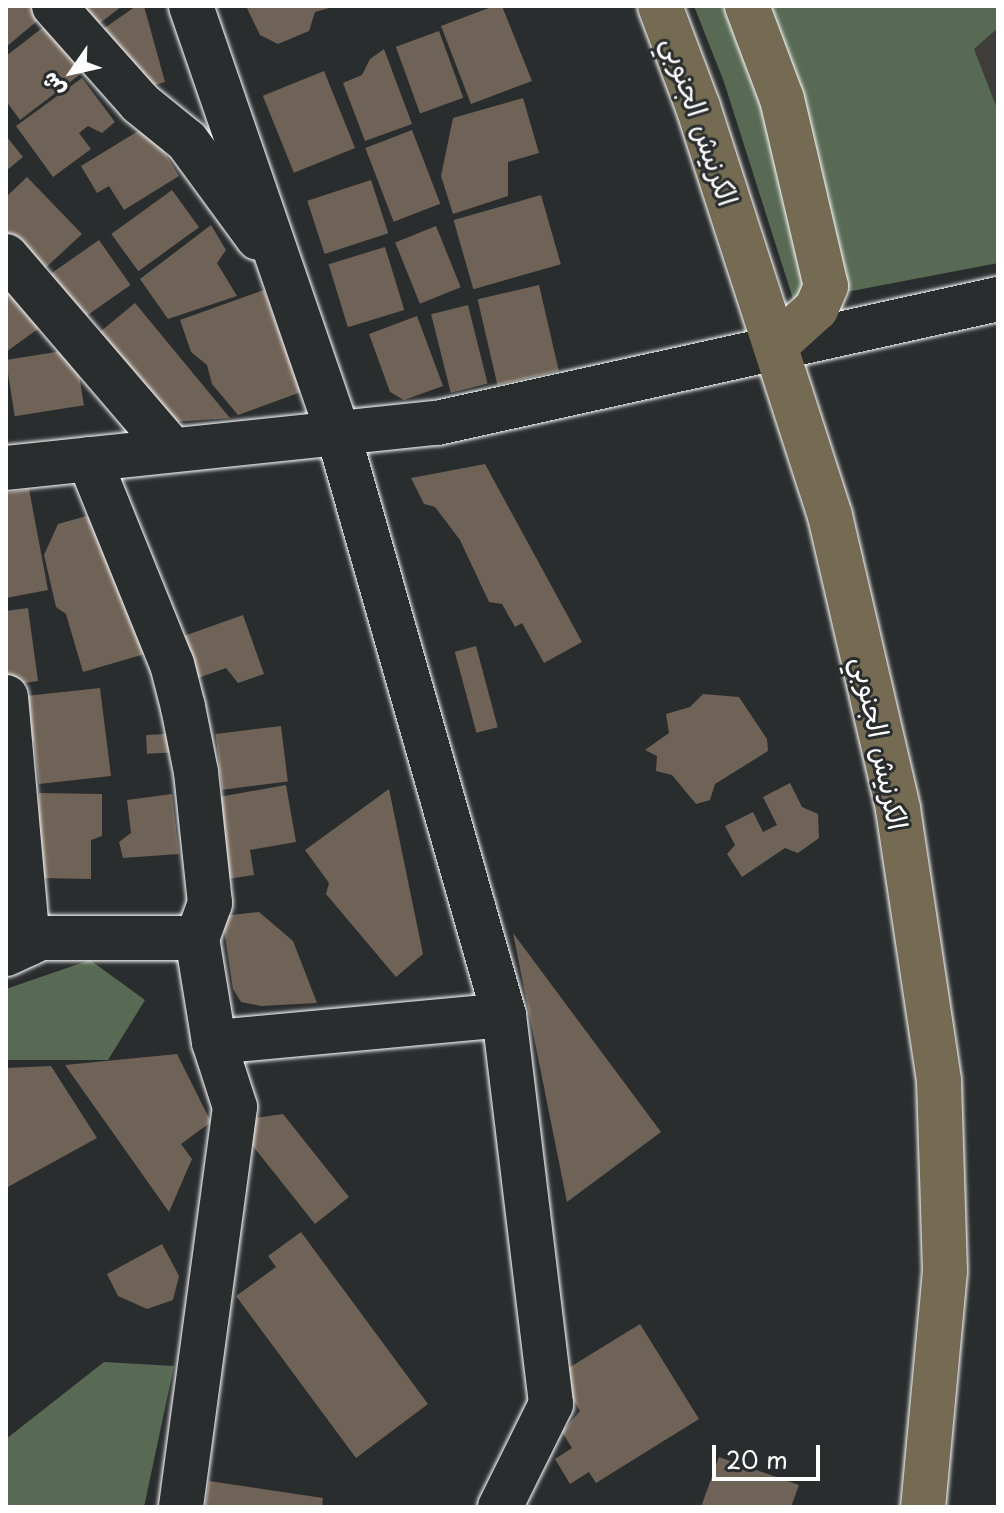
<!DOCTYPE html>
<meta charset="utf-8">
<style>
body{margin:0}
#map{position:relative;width:1004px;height:1513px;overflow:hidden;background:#2a2d2e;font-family:"Playpen Sans","Playpen Sans Arabic",sans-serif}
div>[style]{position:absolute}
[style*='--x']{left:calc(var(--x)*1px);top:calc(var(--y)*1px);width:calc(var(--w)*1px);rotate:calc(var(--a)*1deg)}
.built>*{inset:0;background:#3f3d3a}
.green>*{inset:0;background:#586a53}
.building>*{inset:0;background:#6f6256;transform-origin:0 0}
.roads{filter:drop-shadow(0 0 2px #fff) drop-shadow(0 0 2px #fff)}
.minor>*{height:44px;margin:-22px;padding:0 22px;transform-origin:22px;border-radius:22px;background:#2a2d2e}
.major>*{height:44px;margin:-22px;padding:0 22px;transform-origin:22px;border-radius:22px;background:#746b52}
span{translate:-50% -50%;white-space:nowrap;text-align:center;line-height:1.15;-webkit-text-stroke:6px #2a2d2e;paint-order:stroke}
.street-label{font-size:28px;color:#fff}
.frame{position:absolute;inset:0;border:8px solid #fff;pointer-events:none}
.north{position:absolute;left:32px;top:32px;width:80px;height:80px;-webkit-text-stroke:6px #2a2d2e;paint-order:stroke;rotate:236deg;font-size:22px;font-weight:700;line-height:32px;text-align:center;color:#fff}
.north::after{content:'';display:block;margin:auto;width:28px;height:36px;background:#fff;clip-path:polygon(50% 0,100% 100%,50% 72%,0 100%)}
.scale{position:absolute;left:712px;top:1445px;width:108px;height:36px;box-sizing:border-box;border:4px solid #fff;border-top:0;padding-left:10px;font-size:24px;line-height:28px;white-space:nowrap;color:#fff;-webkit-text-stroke:6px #2a2d2e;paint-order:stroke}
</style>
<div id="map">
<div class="built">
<div style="clip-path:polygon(998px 28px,998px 111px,973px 49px)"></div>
</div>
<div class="green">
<div style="clip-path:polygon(694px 6px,998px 6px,998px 28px,974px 49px,998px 111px,998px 263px,794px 302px,724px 82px)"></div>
<div style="clip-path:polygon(90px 960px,145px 1000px,108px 1060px,6px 1060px,6px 989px)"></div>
<div style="clip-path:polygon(104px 1362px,174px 1366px,144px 1507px,6px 1507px,6px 1439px)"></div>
</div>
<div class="building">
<div style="clip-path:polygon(6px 6px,42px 6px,48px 12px,6px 47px)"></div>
<div style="clip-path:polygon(70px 6px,122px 6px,90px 31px)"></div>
<div style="clip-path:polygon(136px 6px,144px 6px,165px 82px,139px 90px,99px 32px)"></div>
<div style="clip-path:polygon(246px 6px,333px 6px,333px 7px,315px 12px,309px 31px,278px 44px,260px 35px)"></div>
<div style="clip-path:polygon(494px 6px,502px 6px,532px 81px,471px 104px,441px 26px)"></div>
<div style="clip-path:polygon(50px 22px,87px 69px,20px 120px,6px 101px,6px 56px)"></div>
<div style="left:439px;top:31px;width:71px;height:46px;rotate:70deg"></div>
<div style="clip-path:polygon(384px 49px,412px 124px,365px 141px,343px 83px,362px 75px,370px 59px)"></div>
<div style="left:324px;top:71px;width:83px;height:66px;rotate:68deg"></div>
<div style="clip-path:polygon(82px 78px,115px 122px,102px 133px,88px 126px,79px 133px,91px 149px,53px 177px,16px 126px)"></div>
<div style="clip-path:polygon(523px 98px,539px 153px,508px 162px,508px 196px,453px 214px,441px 176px,453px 118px)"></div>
<div style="clip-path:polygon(148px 125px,179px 176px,124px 210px,109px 186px,97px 193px,81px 166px)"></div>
<div style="left:412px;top:130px;width:79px;height:50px;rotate:69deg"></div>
<div style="clip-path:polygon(6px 136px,23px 157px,6px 171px)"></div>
<div style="clip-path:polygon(27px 177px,82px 234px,41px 272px,6px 235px,6px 197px)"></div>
<div style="left:371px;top:180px;width:56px;height:67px;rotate:72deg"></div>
<div style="left:172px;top:190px;width:46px;height:75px;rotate:54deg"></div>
<div style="left:541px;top:195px;width:72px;height:91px;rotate:74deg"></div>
<div style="clip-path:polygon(211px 225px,226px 250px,217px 263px,237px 296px,168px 319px,140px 279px)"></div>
<div style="left:436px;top:226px;width:66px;height:44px;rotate:68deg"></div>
<div style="left:99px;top:240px;width:55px;height:65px;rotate:55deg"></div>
<div style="left:385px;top:247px;width:66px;height:59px;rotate:73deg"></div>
<div style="clip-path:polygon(6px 266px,49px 321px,6px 352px)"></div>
<div style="left:539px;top:285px;width:88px;height:63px;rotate:77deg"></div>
<div style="clip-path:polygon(264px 290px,301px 392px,238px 415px,212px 384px,207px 365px,191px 352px,180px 320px)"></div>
<div style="clip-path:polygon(135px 303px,230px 418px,173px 422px,100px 332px)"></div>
<div style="left:468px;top:305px;width:81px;height:38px;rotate:76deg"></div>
<div style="clip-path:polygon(417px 316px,443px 386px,404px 400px,390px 392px,369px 334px)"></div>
<div style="left:75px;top:349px;width:57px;height:70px;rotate:81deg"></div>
<div style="clip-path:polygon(485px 464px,582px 642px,544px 663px,522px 623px,515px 627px,502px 604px,489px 602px,460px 540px,435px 507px,424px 504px,411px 478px)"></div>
<div style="clip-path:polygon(29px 489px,48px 590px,6px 598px,6px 493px)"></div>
<div style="clip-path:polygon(104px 511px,145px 654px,83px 672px,66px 614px,56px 607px,44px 555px,58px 524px)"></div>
<div style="clip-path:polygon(28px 608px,38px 681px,6px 686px,6px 611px)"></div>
<div style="clip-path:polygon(243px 615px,264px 674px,238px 683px,226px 668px,187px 682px,181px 637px)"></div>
<div style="left:476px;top:646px;width:84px;height:22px;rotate:75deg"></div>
<div style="clip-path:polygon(100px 688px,111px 776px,39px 784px,34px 741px,20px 733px,16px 697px)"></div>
<div style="clip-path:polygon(703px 694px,739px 697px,767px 739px,768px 751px,715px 784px,710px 800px,696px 804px,672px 775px,656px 771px,657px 756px,645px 750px,669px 733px,666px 714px,690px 707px)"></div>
<div style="left:281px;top:726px;width:56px;height:66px;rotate:83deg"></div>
<div style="left:182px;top:733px;width:19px;height:36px;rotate:87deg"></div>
<div style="clip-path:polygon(790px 783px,802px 807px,818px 814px,819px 838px,798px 853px,785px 848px,742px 877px,727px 854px,735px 845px,725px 826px,753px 812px,763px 832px,777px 825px,763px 797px)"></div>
<div style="clip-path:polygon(286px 785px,296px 842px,250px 850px,254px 875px,227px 879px,213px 798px)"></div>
<div style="clip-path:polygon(389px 789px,423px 954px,396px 977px,326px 894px,329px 883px,305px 850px)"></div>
<div style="clip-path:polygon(39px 793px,102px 794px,102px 836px,91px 840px,91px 879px,38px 878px)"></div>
<div style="clip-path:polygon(172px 794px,179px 854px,123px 858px,119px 842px,131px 833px,127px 800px)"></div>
<div style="clip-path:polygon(259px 912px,293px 941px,317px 1003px,261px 1006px,241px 1002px,233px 989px,222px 916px)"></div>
<div style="clip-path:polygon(513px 933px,661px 1132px,567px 1202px)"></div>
<div style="clip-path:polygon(177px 1054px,211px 1122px,181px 1144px,192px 1159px,169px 1212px,65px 1065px)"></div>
<div style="clip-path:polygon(51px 1066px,97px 1138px,6px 1188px,6px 1068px)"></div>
<div style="clip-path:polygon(283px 1114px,349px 1197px,315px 1224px,252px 1145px,255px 1118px)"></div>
<div style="clip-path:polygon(301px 1232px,428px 1404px,356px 1458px,236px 1296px,276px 1267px,268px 1256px)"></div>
<div style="clip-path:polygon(162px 1244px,179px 1276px,173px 1300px,147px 1309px,118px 1296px,107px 1274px)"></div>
<div style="clip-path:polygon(640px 1324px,699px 1419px,596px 1483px,589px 1472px,570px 1484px,555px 1459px,572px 1448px,562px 1432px,580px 1411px,564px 1384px,567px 1369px)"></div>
<div style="clip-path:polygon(719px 1457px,799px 1485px,791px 1507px,701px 1507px)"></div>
<div style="clip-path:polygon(209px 1481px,323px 1498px,322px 1507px,205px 1507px)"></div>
</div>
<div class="roads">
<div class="minor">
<div style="--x:54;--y:6;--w:130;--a:48.4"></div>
<div style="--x:140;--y:103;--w:60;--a:39"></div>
<div style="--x:187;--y:141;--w:120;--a:53.8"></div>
<div style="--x:191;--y:6;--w:452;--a:71"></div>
<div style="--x:338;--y:433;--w:605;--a:74.08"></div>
<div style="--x:504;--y:1015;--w:392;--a:83.1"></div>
<div style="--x:551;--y:1404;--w:115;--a:116.3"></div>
<div style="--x:6;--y:256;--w:255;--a:49.4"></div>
<div style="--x:89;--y:459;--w:221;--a:68"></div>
<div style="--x:172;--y:664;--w:44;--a:75.7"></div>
<div style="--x:183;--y:707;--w:66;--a:78.7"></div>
<div style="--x:196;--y:772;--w:132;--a:83.9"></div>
<div style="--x:210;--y:903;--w:37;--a:110"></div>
<div style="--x:6;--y:468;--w:433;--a:-6"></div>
<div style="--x:437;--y:423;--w:575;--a:-12.46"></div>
<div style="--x:6;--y:697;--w:248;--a:84.9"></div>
<div style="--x:6;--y:954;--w:38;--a:-25"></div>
<div style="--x:40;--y:938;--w:157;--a:0"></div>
<div style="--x:197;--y:938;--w:105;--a:80.7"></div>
<div style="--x:214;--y:1042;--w:68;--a:72.1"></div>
<div style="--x:235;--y:1107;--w:404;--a:97.7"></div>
<div style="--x:214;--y:1042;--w:291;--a:-5.3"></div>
</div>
<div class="major">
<div style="--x:660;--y:6;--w:108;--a:69.4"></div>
<div style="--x:698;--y:107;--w:430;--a:72.1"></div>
<div style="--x:830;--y:516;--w:301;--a:76.9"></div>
<div style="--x:898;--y:809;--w:275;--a:81.4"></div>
<div style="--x:939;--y:1081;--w:190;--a:88.2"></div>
<div style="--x:945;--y:1271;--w:237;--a:95.3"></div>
<div style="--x:747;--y:6;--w:99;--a:69.4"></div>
<div style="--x:782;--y:99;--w:192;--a:76.8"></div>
<div style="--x:826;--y:286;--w:25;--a:113"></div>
<div style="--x:816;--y:309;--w:54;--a:138"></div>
</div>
</div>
<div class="street-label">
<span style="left:701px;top:121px;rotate:71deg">الكرنيش الجنوبي</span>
<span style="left:881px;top:743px;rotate:78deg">الكرنيش الجنوبي</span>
</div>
<div class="frame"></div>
<div class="north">ش</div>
<div class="scale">20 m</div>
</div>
